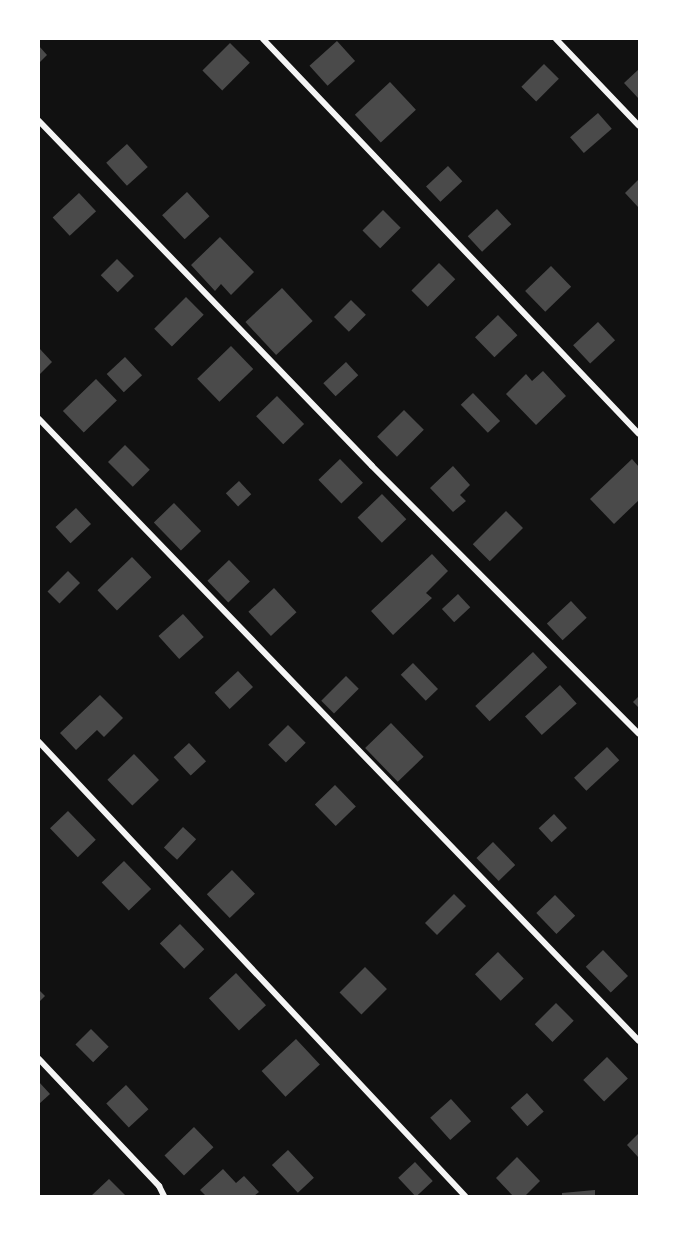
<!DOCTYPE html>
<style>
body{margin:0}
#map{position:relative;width:678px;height:1235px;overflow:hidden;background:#111;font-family:"Source Sans 3",sans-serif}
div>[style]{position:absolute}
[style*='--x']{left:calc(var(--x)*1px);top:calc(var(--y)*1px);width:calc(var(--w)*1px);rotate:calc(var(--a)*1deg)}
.building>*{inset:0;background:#4a4a4a;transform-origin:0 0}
.minor>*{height:6px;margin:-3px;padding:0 3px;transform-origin:3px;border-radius:3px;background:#f5f5f5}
span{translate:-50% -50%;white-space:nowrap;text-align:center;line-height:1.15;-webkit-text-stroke:5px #fff;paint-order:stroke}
.frame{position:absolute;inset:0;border:40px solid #fff;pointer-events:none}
</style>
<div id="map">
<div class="building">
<div style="left:337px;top:41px;width:27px;height:37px;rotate:48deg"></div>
<div style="left:230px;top:43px;width:28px;height:39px;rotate:45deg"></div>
<div style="clip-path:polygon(39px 46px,47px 55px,39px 63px)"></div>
<div style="left:544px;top:64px;width:21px;height:32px;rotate:45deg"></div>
<div style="clip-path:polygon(639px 69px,639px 99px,624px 83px)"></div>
<div style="left:390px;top:82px;width:38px;height:48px;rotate:47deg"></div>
<div style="left:598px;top:113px;width:21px;height:37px;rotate:49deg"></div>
<div style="left:127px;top:144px;width:31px;height:28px;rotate:48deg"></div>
<div style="left:448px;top:166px;width:21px;height:30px;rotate:47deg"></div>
<div style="clip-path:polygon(639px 179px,639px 208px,625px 193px)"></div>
<div style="left:187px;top:192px;width:33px;height:34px;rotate:47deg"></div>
<div style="left:79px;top:193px;width:25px;height:36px;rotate:47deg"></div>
<div style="left:497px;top:209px;width:21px;height:40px;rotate:47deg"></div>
<div style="left:383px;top:210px;width:25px;height:29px;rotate:45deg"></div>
<div style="clip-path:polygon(220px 237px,254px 272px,231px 295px,221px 284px,215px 291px,191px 265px)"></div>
<div style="left:117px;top:259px;width:24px;height:23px;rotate:45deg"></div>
<div style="left:439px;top:263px;width:23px;height:39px;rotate:45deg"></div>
<div style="left:551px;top:266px;width:29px;height:36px;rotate:46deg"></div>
<div style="left:282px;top:288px;width:45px;height:50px;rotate:47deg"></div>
<div style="left:186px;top:297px;width:25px;height:45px;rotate:45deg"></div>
<div style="left:351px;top:300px;width:21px;height:24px;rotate:45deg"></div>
<div style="left:498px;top:315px;width:28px;height:32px;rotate:46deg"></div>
<div style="left:598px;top:322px;width:25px;height:34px;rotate:47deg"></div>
<div style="left:231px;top:346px;width:32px;height:47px;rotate:46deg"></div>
<div style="clip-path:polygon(39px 348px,52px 362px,39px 375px)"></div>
<div style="left:125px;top:357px;width:25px;height:25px;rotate:47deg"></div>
<div style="left:346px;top:362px;width:18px;height:31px;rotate:47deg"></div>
<div style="clip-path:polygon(543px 371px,566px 396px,536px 425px,506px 394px,526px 374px,532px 381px)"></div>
<div style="left:96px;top:379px;width:30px;height:46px;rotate:46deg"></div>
<div style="left:473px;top:393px;width:39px;height:17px;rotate:46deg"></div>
<div style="left:277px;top:396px;width:39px;height:29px;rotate:46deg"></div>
<div style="left:404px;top:410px;width:28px;height:38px;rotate:45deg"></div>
<div style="left:125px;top:445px;width:35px;height:24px;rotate:45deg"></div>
<div style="left:340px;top:459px;width:33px;height:30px;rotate:46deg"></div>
<div style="clip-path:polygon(632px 459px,639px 467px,639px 500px,614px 524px,590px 499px)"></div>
<div style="clip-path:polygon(453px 466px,470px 485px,460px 495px,466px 501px,453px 512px,430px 488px)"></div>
<div style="left:239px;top:481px;width:18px;height:18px;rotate:47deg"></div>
<div style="left:382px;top:494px;width:35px;height:34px;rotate:46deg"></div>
<div style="left:174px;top:503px;width:39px;height:28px;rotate:46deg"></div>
<div style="left:76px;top:508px;width:22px;height:28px;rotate:47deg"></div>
<div style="left:506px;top:511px;width:24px;height:47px;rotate:45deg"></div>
<div style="clip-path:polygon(432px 554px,448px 571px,426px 593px,432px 598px,393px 635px,371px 611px)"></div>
<div style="left:132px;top:557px;width:28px;height:48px;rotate:46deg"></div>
<div style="left:229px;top:560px;width:30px;height:30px;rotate:46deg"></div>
<div style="left:68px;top:571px;width:17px;height:29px;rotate:45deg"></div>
<div style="left:274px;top:588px;width:33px;height:35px;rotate:47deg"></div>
<div style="left:458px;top:594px;width:18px;height:22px;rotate:47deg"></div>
<div style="left:571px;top:601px;width:23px;height:33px;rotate:47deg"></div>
<div style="left:183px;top:614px;width:31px;height:33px;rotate:48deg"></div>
<div style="left:533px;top:652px;width:21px;height:79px;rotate:47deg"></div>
<div style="left:413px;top:663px;width:36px;height:17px;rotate:46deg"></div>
<div style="left:238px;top:671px;width:22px;height:32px;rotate:47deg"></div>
<div style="left:346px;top:676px;width:18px;height:35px;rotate:45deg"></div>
<div style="left:560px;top:685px;width:25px;height:47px;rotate:48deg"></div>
<div style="clip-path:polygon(100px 695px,123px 718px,104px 737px,97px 730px,76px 750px,60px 733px)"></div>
<div style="clip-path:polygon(639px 696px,639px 708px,633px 702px)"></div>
<div style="left:391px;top:723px;width:47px;height:36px;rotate:46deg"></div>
<div style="left:288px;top:725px;width:25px;height:28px;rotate:45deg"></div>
<div style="left:189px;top:743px;width:25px;height:21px;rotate:47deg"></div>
<div style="left:607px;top:747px;width:18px;height:45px;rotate:47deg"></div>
<div style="left:134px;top:754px;width:36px;height:37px;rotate:46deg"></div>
<div style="left:335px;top:785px;width:30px;height:28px;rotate:46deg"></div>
<div style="left:68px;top:811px;width:40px;height:25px;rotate:46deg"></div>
<div style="left:554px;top:814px;width:19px;height:21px;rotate:47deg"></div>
<div style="left:183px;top:827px;width:18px;height:28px;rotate:43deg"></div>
<div style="left:493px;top:842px;width:32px;height:23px;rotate:46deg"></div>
<div style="left:124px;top:861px;width:39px;height:31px;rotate:46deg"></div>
<div style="left:232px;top:870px;width:33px;height:35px;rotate:46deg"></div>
<div style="left:454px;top:894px;width:17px;height:41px;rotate:45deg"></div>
<div style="left:555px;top:895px;width:29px;height:26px;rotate:46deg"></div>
<div style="left:180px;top:924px;width:35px;height:28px;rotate:46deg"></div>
<div style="left:603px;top:950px;width:36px;height:24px;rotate:46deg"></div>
<div style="left:498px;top:952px;width:37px;height:32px;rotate:46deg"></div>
<div style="left:365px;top:967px;width:31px;height:36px;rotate:45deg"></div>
<div style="left:236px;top:973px;width:44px;height:37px;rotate:47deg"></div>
<div style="clip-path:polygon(39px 990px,45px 996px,39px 1002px)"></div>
<div style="left:556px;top:1003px;width:25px;height:30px;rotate:45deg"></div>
<div style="left:91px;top:1029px;width:25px;height:22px;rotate:45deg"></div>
<div style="left:296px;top:1039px;width:35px;height:47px;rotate:47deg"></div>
<div style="left:607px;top:1057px;width:30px;height:33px;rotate:46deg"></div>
<div style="clip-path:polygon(39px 1082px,50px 1094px,39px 1104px)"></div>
<div style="left:126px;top:1085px;width:33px;height:27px;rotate:47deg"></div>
<div style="left:527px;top:1093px;width:25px;height:22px;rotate:48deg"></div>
<div style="left:451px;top:1099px;width:30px;height:28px;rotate:48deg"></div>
<div style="left:194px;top:1127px;width:28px;height:41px;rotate:46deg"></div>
<div style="clip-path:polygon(639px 1133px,639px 1158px,627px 1145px)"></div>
<div style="left:288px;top:1150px;width:38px;height:22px;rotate:47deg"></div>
<div style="clip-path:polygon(517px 1157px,540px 1181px,525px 1196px,513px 1196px,496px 1178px)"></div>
<div style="left:415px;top:1162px;width:26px;height:23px;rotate:47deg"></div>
<div style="clip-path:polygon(223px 1169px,236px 1183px,244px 1176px,259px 1192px,254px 1196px,206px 1196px,200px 1190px)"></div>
<div style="clip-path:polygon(109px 1179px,126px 1196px,91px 1196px)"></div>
<div style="clip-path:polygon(595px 1190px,595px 1196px,562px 1196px,562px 1193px)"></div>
</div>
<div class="minor">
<div style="--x:263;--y:39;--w:545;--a:46.41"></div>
<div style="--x:556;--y:39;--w:120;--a:46.3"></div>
<div style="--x:39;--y:121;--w:479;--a:46"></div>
<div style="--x:372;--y:466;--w:378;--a:45.1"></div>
<div style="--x:39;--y:419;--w:864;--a:46.03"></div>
<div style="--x:39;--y:742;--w:623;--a:46.82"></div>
<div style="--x:39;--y:1059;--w:175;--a:46.6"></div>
<div style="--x:159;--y:1186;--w:11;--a:63"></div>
</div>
<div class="frame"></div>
</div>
